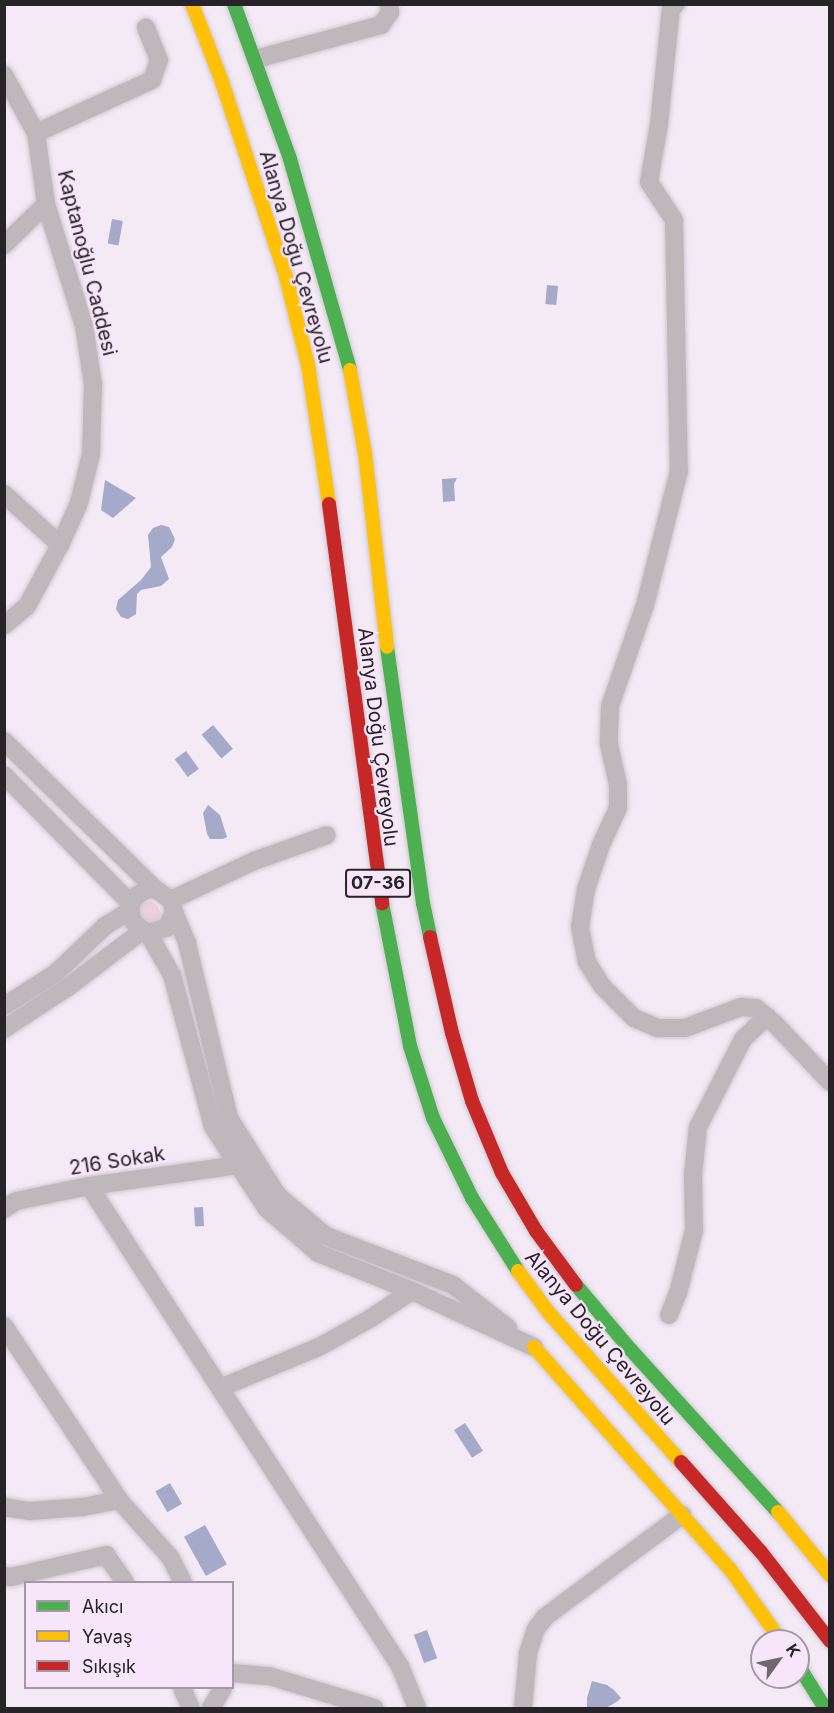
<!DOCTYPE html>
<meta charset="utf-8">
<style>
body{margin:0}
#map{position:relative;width:834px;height:1713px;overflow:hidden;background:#f4eaf6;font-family:Inter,sans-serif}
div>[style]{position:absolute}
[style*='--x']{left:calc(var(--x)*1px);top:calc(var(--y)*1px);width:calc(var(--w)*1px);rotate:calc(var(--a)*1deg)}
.green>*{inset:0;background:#ecd1d9}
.water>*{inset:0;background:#a5aac8;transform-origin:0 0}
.roads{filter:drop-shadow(0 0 2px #cec7d0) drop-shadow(0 0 2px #cec7d0)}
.street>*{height:18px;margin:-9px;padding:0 9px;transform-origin:9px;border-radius:9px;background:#beb7bb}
.fast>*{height:14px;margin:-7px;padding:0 7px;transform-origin:7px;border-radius:7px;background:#4caf50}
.slow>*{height:14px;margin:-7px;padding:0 7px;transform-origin:7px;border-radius:7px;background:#ffc107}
.jam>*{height:14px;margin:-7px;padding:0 7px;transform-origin:7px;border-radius:7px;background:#c62828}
span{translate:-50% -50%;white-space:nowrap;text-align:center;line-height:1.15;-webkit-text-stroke:4.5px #f7e6fa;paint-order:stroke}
.shield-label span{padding:2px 4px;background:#f7e6fa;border:2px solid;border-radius:4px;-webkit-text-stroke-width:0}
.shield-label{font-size:18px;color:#282229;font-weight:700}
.street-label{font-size:20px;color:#282229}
.frame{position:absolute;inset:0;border:6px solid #282229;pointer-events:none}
.legend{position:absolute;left:24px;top:1581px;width:210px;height:108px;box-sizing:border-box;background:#f7e6fa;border:2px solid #a498a6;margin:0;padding:8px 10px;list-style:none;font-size:18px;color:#282229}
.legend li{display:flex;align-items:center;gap:12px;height:30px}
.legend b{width:30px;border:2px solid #a498a6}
.north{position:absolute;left:750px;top:1629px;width:60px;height:60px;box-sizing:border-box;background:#f7e6fa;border:2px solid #a498a6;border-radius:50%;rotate:57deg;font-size:16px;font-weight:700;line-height:24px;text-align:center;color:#282229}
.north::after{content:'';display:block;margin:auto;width:21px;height:27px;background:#6f6871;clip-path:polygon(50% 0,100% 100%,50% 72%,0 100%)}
</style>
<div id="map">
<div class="green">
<div style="clip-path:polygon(150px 901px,158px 906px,161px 914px,157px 922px,147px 927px,136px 909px,142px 903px)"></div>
</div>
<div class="water">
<div style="left:112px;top:219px;width:11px;height:25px;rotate:10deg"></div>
<div style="left:547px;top:285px;width:11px;height:19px;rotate:5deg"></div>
<div style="clip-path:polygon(457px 478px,454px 484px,455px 501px,443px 502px,442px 479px)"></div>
<div style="clip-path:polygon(105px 480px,136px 498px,113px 518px,101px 510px)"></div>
<div style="clip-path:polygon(161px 525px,169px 527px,175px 539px,172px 547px,161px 557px,169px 579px,161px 586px,141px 590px,137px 594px,136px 614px,128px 619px,121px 617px,116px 609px,118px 600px,141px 580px,151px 567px,148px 535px,153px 528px)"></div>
<div style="left:213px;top:725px;width:31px;height:15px;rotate:50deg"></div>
<div style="left:186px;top:751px;width:22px;height:14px;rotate:54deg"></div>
<div style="clip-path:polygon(208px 805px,220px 815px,227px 837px,223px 839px,210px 839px,207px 834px,203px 813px)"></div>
<div style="left:203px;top:1207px;width:19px;height:9px;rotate:87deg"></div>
<div style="left:465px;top:1423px;width:33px;height:13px;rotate:57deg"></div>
<div style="left:170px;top:1483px;width:24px;height:17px;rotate:60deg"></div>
<div style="left:205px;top:1525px;width:45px;height:24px;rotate:61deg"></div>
<div style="left:427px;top:1630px;width:30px;height:14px;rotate:70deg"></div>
<div style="clip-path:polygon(592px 1681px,607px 1685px,614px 1690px,621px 1698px,618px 1701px,606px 1708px,587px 1708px,587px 1698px)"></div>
</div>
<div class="roads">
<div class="street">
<div style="--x:676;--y:4;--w:6;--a:141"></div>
<div style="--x:671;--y:8;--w:117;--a:95.9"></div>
<div style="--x:659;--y:124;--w:59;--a:99.8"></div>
<div style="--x:649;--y:182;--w:45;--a:56.7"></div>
<div style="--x:674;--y:220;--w:251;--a:88.9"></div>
<div style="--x:679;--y:471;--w:138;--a:104.2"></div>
<div style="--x:645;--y:605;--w:107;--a:109.1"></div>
<div style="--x:610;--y:706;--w:38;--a:92"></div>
<div style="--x:609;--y:744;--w:42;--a:77.6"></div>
<div style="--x:618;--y:785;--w:23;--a:90"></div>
<div style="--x:618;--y:808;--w:41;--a:114.7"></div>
<div style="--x:601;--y:845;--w:46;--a:108.8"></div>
<div style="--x:586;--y:889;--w:38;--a:99"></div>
<div style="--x:580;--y:927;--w:36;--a:79"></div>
<div style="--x:587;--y:962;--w:28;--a:58"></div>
<div style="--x:602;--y:986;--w:45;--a:45"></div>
<div style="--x:634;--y:1018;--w:26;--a:23"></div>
<div style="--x:658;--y:1028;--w:27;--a:0"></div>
<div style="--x:685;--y:1028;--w:60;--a:-20.6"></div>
<div style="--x:741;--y:1007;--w:15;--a:4"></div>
<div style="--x:756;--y:1008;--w:23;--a:40"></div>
<div style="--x:774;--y:1023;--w:81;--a:46.5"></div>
<div style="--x:256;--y:59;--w:130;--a:-15.2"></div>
<div style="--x:381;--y:25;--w:16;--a:-55"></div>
<div style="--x:390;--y:12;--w:8;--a:-97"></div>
<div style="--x:4;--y:75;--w:66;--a:61.1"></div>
<div style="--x:36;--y:133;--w:72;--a:82"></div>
<div style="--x:46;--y:204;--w:128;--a:72.7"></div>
<div style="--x:84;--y:326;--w:59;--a:81.2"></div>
<div style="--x:93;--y:384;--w:70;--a:91.6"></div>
<div style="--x:91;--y:454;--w:50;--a:103.8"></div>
<div style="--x:79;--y:503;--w:46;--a:114.3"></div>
<div style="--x:60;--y:545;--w:69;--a:118.4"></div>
<div style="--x:27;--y:606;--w:30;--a:140"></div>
<div style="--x:36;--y:133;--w:128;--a:-24.6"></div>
<div style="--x:152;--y:80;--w:21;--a:-71"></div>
<div style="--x:159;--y:60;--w:35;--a:-112"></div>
<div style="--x:4;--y:245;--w:59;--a:-44.3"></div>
<div style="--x:4;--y:494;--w:76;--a:42.3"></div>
<div style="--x:4;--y:741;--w:211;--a:44.4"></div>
<div style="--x:4;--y:775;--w:181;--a:45.4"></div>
<div style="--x:171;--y:900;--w:92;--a:-25.2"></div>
<div style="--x:254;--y:861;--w:77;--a:-19.6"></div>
<div style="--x:174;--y:912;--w:34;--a:67"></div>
<div style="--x:187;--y:943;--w:180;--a:76.5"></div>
<div style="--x:229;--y:1118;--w:92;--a:57.9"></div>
<div style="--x:278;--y:1196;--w:62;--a:39.8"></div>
<div style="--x:326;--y:1236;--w:136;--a:21.1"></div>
<div style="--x:453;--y:1285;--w:70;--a:38"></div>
<div style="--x:148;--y:933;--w:19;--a:-16"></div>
<div style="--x:166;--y:928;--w:18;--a:-63"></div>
<div style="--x:174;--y:912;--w:12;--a:-104"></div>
<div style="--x:171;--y:900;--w:19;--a:-145"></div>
<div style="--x:155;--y:889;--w:7;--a:180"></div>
<div style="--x:148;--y:889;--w:14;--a:150"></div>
<div style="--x:136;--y:896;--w:9;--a:122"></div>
<div style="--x:131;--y:904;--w:14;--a:90"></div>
<div style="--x:131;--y:918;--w:10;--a:53"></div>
<div style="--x:137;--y:926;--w:13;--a:32"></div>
<div style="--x:148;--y:933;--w:48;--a:60.3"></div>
<div style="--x:172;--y:975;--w:157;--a:74.9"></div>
<div style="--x:213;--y:1127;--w:98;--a:56.6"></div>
<div style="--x:267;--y:1209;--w:67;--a:40.8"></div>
<div style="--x:318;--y:1253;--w:101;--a:22"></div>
<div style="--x:412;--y:1291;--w:134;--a:24.7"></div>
<div style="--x:4;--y:1006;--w:62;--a:-32.4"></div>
<div style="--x:56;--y:973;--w:68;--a:-43.8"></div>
<div style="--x:105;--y:926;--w:29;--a:-31"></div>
<div style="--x:4;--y:1029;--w:77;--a:-33.3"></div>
<div style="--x:68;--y:987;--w:93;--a:-37.1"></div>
<div style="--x:89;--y:1186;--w:572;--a:57.06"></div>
<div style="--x:400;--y:1666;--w:45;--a:68"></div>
<div style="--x:4;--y:1209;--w:14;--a:-34"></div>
<div style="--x:16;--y:1201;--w:75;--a:-11.6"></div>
<div style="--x:89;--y:1186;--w:150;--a:-8"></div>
<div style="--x:669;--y:1315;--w:24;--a:-68"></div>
<div style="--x:678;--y:1293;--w:65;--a:-75.7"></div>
<div style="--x:694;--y:1230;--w:55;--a:-91"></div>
<div style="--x:693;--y:1175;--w:48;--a:-84.1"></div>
<div style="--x:698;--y:1127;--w:99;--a:-62.9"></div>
<div style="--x:743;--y:1039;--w:33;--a:-43"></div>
<div style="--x:4;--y:1326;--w:209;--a:56.5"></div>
<div style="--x:119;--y:1500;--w:76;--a:48.2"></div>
<div style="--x:170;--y:1557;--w:28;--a:63"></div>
<div style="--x:220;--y:1388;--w:107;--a:-22.5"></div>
<div style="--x:319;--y:1347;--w:60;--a:-29.1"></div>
<div style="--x:371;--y:1318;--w:49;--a:-33.4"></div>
<div style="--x:4;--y:1507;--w:26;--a:9"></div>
<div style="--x:30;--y:1511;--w:53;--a:-4.3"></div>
<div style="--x:83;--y:1507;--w:37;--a:-11"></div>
<div style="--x:4;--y:1576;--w:7;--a:8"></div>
<div style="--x:11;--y:1577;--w:98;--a:-13"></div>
<div style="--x:106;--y:1555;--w:33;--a:55"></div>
<div style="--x:232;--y:1673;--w:37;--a:5"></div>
<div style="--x:269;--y:1676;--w:110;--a:16.9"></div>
<div style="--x:182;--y:1688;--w:22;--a:66"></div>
<div style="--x:211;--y:1708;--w:23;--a:-59"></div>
<div style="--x:523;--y:1708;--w:55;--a:-84.8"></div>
<div style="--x:528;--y:1653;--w:25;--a:-72"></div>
<div style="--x:536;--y:1629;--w:15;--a:-53"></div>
<div style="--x:545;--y:1617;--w:171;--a:-36.7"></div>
</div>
<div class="fast">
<div style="--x:234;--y:4;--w:165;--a:70.1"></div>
<div style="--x:290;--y:159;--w:219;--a:74.1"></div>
<div style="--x:387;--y:647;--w:259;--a:82"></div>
<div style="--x:423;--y:903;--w:35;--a:78"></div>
<div style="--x:382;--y:903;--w:146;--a:78.9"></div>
<div style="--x:410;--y:1046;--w:76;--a:72.3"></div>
<div style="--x:433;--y:1118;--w:89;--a:64"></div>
<div style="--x:472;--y:1198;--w:86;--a:57.8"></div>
<div style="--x:576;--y:1285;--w:85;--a:49.8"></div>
<div style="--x:631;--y:1350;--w:219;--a:47.8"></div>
<div style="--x:798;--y:1665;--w:51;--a:57.9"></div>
</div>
<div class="slow">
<div style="--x:192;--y:4;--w:80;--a:68.9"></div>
<div style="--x:221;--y:79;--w:208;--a:71.8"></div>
<div style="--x:286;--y:277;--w:91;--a:76"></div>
<div style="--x:308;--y:365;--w:141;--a:81.4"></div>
<div style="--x:350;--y:370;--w:84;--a:79.8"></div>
<div style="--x:365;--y:453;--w:195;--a:83.5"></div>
<div style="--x:518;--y:1271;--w:52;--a:53.6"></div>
<div style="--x:549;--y:1313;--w:199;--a:48.5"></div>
<div style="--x:534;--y:1347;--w:296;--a:48.6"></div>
<div style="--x:730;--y:1569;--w:88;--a:54.7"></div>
<div style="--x:778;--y:1512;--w:82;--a:50.5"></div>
</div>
<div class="jam">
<div style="--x:329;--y:504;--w:403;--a:82.4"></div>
<div style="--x:430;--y:937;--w:98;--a:77.1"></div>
<div style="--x:452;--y:1033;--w:71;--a:73.6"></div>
<div style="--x:472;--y:1101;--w:78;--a:67.4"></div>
<div style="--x:502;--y:1173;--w:67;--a:59.6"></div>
<div style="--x:536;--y:1231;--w:67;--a:53.5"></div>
<div style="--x:681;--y:1462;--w:120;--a:48.4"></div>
<div style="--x:761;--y:1552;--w:113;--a:52.2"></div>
</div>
</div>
<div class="shield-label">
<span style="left:378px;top:883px">07-36</span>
</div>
<div class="street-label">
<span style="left:296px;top:257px;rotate:74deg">Alanya Doğu Çevreyolu</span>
<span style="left:87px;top:263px;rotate:76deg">Kaptanoğlu Caddesi</span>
<span style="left:378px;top:737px;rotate:83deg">Alanya Doğu Çevreyolu</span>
<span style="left:117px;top:1161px;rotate:-9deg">216 Sokak</span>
<span style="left:600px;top:1338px;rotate:50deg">Alanya Doğu Çevreyolu</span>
</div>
<div class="frame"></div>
<ul class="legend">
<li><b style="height:8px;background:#4caf50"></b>Akıcı</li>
<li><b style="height:8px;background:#ffc107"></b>Yavaş</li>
<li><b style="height:8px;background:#c62828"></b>Sıkışık</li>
</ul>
<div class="north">K</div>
</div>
